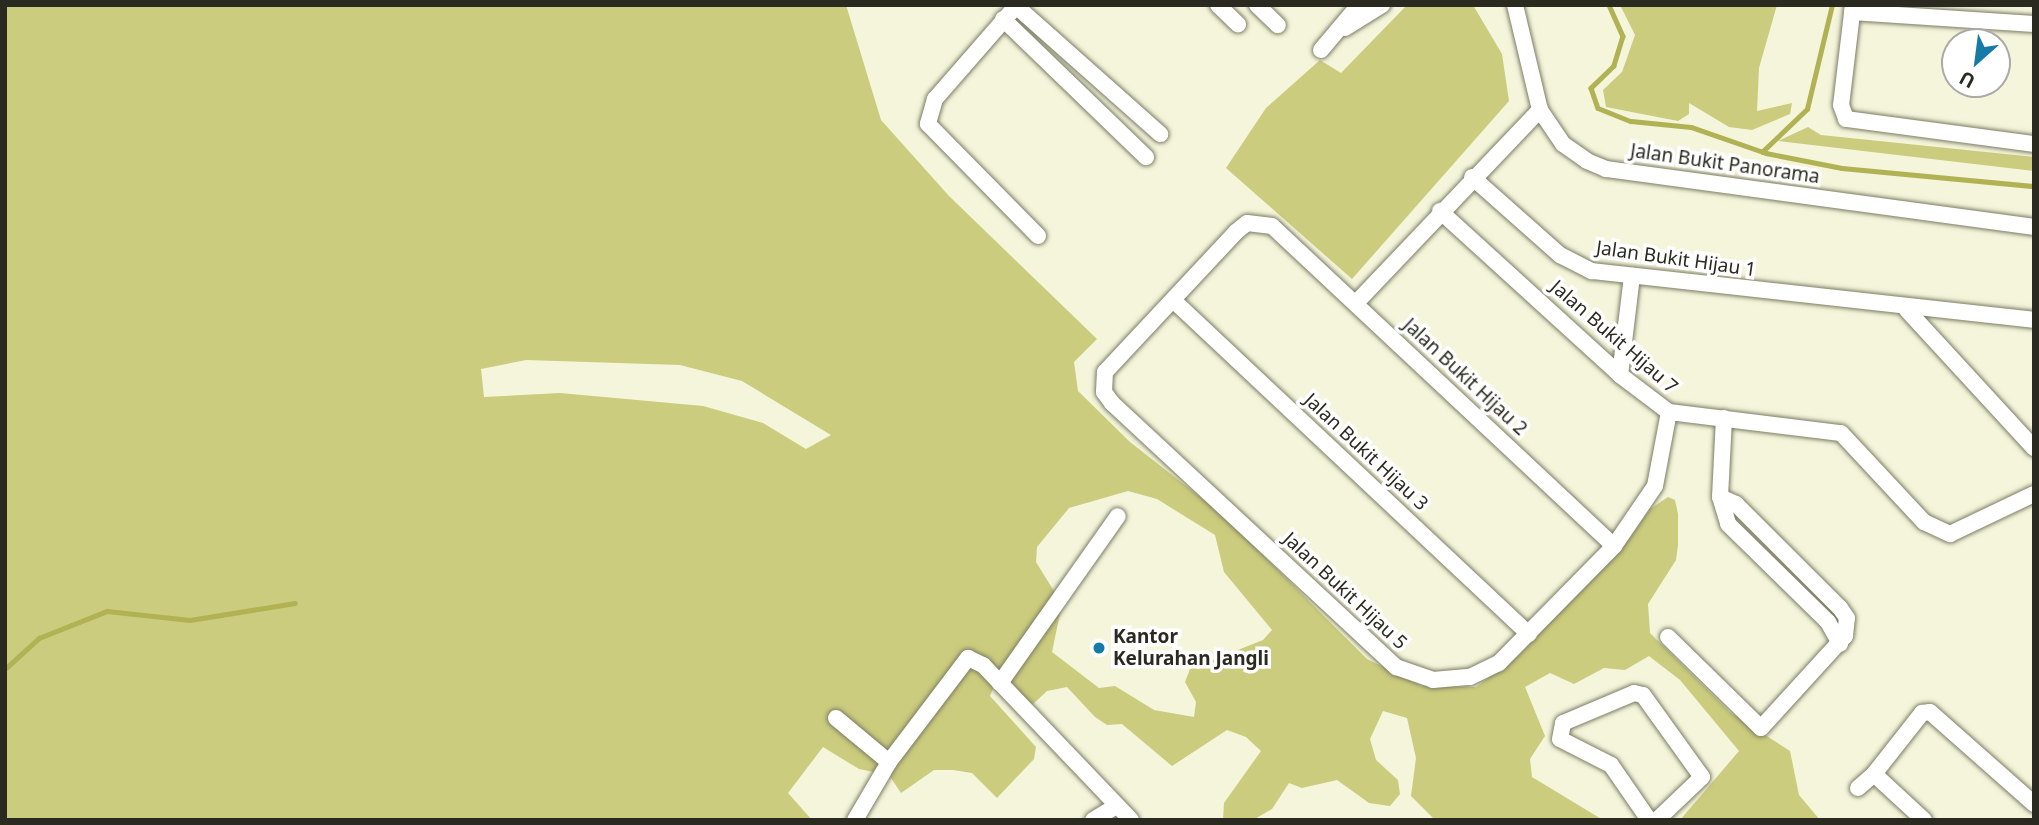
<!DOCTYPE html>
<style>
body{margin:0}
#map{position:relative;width:2039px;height:825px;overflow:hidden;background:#f4f5da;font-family:"Noto Sans",sans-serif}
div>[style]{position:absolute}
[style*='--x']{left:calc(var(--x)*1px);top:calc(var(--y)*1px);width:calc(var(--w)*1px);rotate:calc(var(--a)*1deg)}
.green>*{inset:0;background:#cbcc7d}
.stream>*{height:4.5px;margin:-2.25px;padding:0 2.25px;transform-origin:2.25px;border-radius:2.25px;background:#b1b254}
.roads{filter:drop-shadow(0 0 2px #7c7c65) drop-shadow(0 0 2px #7c7c65)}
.street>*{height:16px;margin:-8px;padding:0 8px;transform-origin:8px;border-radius:8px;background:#fff}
.dots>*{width:19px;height:19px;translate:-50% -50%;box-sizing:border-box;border:4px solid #fff;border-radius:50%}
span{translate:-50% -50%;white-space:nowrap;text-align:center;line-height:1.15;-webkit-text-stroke:7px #fff;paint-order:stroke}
.street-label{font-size:19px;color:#2a2a20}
.poi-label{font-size:19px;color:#2a2a20;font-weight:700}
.left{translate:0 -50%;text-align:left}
.frame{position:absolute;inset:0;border:7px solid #2a2a20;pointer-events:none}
.north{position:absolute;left:1941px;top:28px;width:70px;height:70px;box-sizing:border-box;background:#fff;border:2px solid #aaaaa6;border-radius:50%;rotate:208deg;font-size:19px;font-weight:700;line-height:28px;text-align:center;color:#2a2a20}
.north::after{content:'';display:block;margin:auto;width:24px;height:32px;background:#167aa6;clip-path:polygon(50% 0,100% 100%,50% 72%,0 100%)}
</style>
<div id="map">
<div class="green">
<div style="clip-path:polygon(evenodd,5px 5px,846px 5px,881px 120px,949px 196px,1097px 339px,1074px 362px,1078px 391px,1130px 442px,1223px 515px,1367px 659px,1422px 686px,1476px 687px,1519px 655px,1629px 539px,1650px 509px,1668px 497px,1675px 500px,1678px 514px,1678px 545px,1676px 560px,1648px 604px,1650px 633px,1731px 713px,1790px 751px,1799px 795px,1820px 820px,1680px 820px,1739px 751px,1680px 680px,1649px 656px,1625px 670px,1604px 668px,1574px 684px,1550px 673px,1525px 687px,1545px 736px,1530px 759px,1532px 777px,1603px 820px,1435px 820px,1411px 796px,1416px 758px,1407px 718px,1383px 711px,1370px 739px,1376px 760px,1398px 780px,1400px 794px,1390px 806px,1369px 803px,1337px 780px,1302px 788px,1289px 783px,1272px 809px,1253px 820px,1223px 820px,1224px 803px,1261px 751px,1246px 737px,1227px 730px,1172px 766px,1122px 724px,1107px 725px,1095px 717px,1067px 687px,1047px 691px,1031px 706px,1000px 671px,990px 696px,1036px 747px,1034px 759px,997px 798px,972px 773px,953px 770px,934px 770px,901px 793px,889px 775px,859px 769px,823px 747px,788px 793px,812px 820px,5px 820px,5px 5px,526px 360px,680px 365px,742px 381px,831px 435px,806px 449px,763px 423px,703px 406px,560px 393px,484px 397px,481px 369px,526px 360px,5px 5px,1128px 491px,1157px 499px,1215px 535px,1224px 572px,1272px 630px,1263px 640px,1190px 669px,1185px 682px,1196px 702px,1194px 717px,1154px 710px,1115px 686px,1099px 688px,1052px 652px,1062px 604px,1036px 562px,1037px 547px,1069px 508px,1128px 491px)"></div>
<div style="clip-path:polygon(1407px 5px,1473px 5px,1502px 54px,1509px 101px,1352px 279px,1226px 168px,1266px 108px,1320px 60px,1341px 73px)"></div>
<div style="clip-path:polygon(1620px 5px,1777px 5px,1759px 68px,1757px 111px,1792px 103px,1790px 114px,1752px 130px,1729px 127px,1689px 103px,1689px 114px,1678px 121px,1606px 107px,1603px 90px,1622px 72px,1635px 35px)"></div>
<div style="clip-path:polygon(1808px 127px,1821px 135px,2034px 157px,2034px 171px,1778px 141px)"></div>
</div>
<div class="stream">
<div style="--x:1609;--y:5;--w:34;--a:66"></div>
<div style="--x:1623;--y:36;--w:31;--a:107"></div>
<div style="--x:1614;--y:66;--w:32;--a:136"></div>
<div style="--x:1591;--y:88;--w:21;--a:71"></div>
<div style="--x:1598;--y:108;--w:35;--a:22"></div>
<div style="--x:1631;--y:121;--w:60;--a:5.7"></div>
<div style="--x:1691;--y:127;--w:79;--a:19.1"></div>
<div style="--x:1766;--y:153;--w:77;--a:11.2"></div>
<div style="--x:1842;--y:168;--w:193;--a:5.4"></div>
<div style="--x:1762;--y:152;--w:62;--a:-43.7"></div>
<div style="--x:1807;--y:109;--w:107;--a:-76.5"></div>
<div style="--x:5;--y:669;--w:46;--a:-42.4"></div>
<div style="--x:39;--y:638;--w:73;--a:-21.7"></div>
<div style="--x:107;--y:611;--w:83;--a:6.2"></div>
<div style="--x:190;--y:620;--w:106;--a:-9.2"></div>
</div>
<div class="roads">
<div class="street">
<div style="--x:1017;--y:5;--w:125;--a:131.1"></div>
<div style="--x:935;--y:99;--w:26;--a:106"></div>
<div style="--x:928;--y:124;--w:157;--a:45.5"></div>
<div style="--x:1218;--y:5;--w:28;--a:44"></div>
<div style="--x:1257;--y:5;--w:29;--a:44"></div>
<div style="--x:1515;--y:5;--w:108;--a:76.6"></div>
<div style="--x:1540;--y:110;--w:41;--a:55.9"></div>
<div style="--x:1563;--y:144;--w:29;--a:35"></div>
<div style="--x:1587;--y:161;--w:21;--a:23"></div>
<div style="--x:1606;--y:169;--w:432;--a:7.7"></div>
<div style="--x:1853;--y:5;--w:101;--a:96.8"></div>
<div style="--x:1841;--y:105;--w:15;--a:70"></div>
<div style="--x:1846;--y:119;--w:190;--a:7.6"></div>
<div style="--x:1016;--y:6;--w:193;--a:41.6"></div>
<div style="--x:1852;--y:12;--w:182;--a:3.8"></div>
<div style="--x:1003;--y:19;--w:199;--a:44"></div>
<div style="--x:1345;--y:28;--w:44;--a:-31.9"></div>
<div style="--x:1321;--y:50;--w:59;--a:-49.8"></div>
<div style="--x:1472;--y:177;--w:118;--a:41.6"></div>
<div style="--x:1560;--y:255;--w:36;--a:27"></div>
<div style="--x:1592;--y:271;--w:445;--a:6.3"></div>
<div style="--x:1440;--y:211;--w:244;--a:42.3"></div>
<div style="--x:1620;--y:375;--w:61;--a:37.1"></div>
<div style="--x:1669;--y:412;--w:173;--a:7"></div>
<div style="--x:1841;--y:433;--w:122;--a:47"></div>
<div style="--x:1924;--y:522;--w:29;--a:25"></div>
<div style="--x:1950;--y:534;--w:93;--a:-25.5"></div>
<div style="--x:1173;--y:300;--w:488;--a:43.2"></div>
<div style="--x:1356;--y:303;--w:267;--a:-46.4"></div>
<div style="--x:1907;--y:310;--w:188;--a:47.4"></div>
<div style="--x:1620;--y:375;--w:100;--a:-83.1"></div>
<div style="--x:1724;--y:418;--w:79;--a:92.9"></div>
<div style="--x:1720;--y:497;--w:28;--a:73"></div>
<div style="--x:1728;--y:524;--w:140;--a:44.4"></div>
<div style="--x:1828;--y:622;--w:25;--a:61"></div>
<div style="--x:1614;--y:546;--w:468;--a:-136.9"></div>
<div style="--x:1272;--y:226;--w:25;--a:-173"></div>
<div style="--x:1247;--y:223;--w:14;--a:141"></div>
<div style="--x:1236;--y:232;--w:192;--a:133.1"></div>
<div style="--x:1105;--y:372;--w:20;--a:93"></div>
<div style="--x:1104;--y:392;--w:14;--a:54"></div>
<div style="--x:1112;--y:403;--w:388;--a:42.9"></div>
<div style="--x:1396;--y:667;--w:39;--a:19"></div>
<div style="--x:1433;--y:680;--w:37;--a:-5"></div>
<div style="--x:1470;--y:677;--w:32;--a:-26"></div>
<div style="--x:1499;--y:663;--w:164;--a:-45.5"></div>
<div style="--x:1614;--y:546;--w:73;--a:-55.7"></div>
<div style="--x:1655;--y:486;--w:75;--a:-79.3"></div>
<div style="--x:1668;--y:637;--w:130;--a:44.4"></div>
<div style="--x:1761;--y:728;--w:125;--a:-47.6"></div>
<div style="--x:1845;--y:636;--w:18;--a:-84"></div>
<div style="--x:1847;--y:618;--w:12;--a:-125"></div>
<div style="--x:1840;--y:608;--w:147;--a:-135"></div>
<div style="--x:1736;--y:504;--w:17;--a:-156"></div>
<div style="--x:1000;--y:683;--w:204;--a:-54.8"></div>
<div style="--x:836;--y:718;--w:69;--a:39.7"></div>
<div style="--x:1874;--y:774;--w:78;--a:-51.8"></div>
<div style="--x:1922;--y:713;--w:8;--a:-7"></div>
<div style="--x:1930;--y:712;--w:139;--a:41.5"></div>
<div style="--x:1858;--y:788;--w:21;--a:-41"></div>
<div style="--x:1874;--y:774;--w:68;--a:42.6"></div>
<div style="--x:855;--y:820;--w:67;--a:-59.6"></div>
<div style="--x:889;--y:762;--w:131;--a:-52.8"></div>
<div style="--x:968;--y:658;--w:17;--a:25"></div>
<div style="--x:983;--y:665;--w:214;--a:46.3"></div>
<div style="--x:1093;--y:820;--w:27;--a:-31"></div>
<div style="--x:1649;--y:820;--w:67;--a:-124.6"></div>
<div style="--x:1611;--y:765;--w:57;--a:-153"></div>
<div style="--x:1560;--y:739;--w:16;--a:-79"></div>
<div style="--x:1563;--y:723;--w:77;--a:-22.9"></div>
<div style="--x:1634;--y:693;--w:9;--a:13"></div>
<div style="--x:1643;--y:695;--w:101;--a:54.3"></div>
<div style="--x:1702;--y:777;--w:62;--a:136.3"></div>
</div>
</div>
<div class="dots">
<div style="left:1099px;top:648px;background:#167aa6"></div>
</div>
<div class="street-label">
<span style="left:1725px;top:164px;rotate:8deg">Jalan Bukit Panorama</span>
<span style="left:1676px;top:259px;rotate:8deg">Jalan Bukit Hijau 1</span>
<span style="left:1614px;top:337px;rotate:41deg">Jalan Bukit Hijau 7</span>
<span style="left:1465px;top:377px;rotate:43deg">Jalan Bukit Hijau 2</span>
<span style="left:1366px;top:452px;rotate:43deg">Jalan Bukit Hijau 3</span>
<span style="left:1345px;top:591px;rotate:43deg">Jalan Bukit Hijau 5</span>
</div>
<div class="poi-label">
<span class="left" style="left:1113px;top:648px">Kantor<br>Kelurahan Jangli</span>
</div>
<div class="frame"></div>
<div class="north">U</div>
</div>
